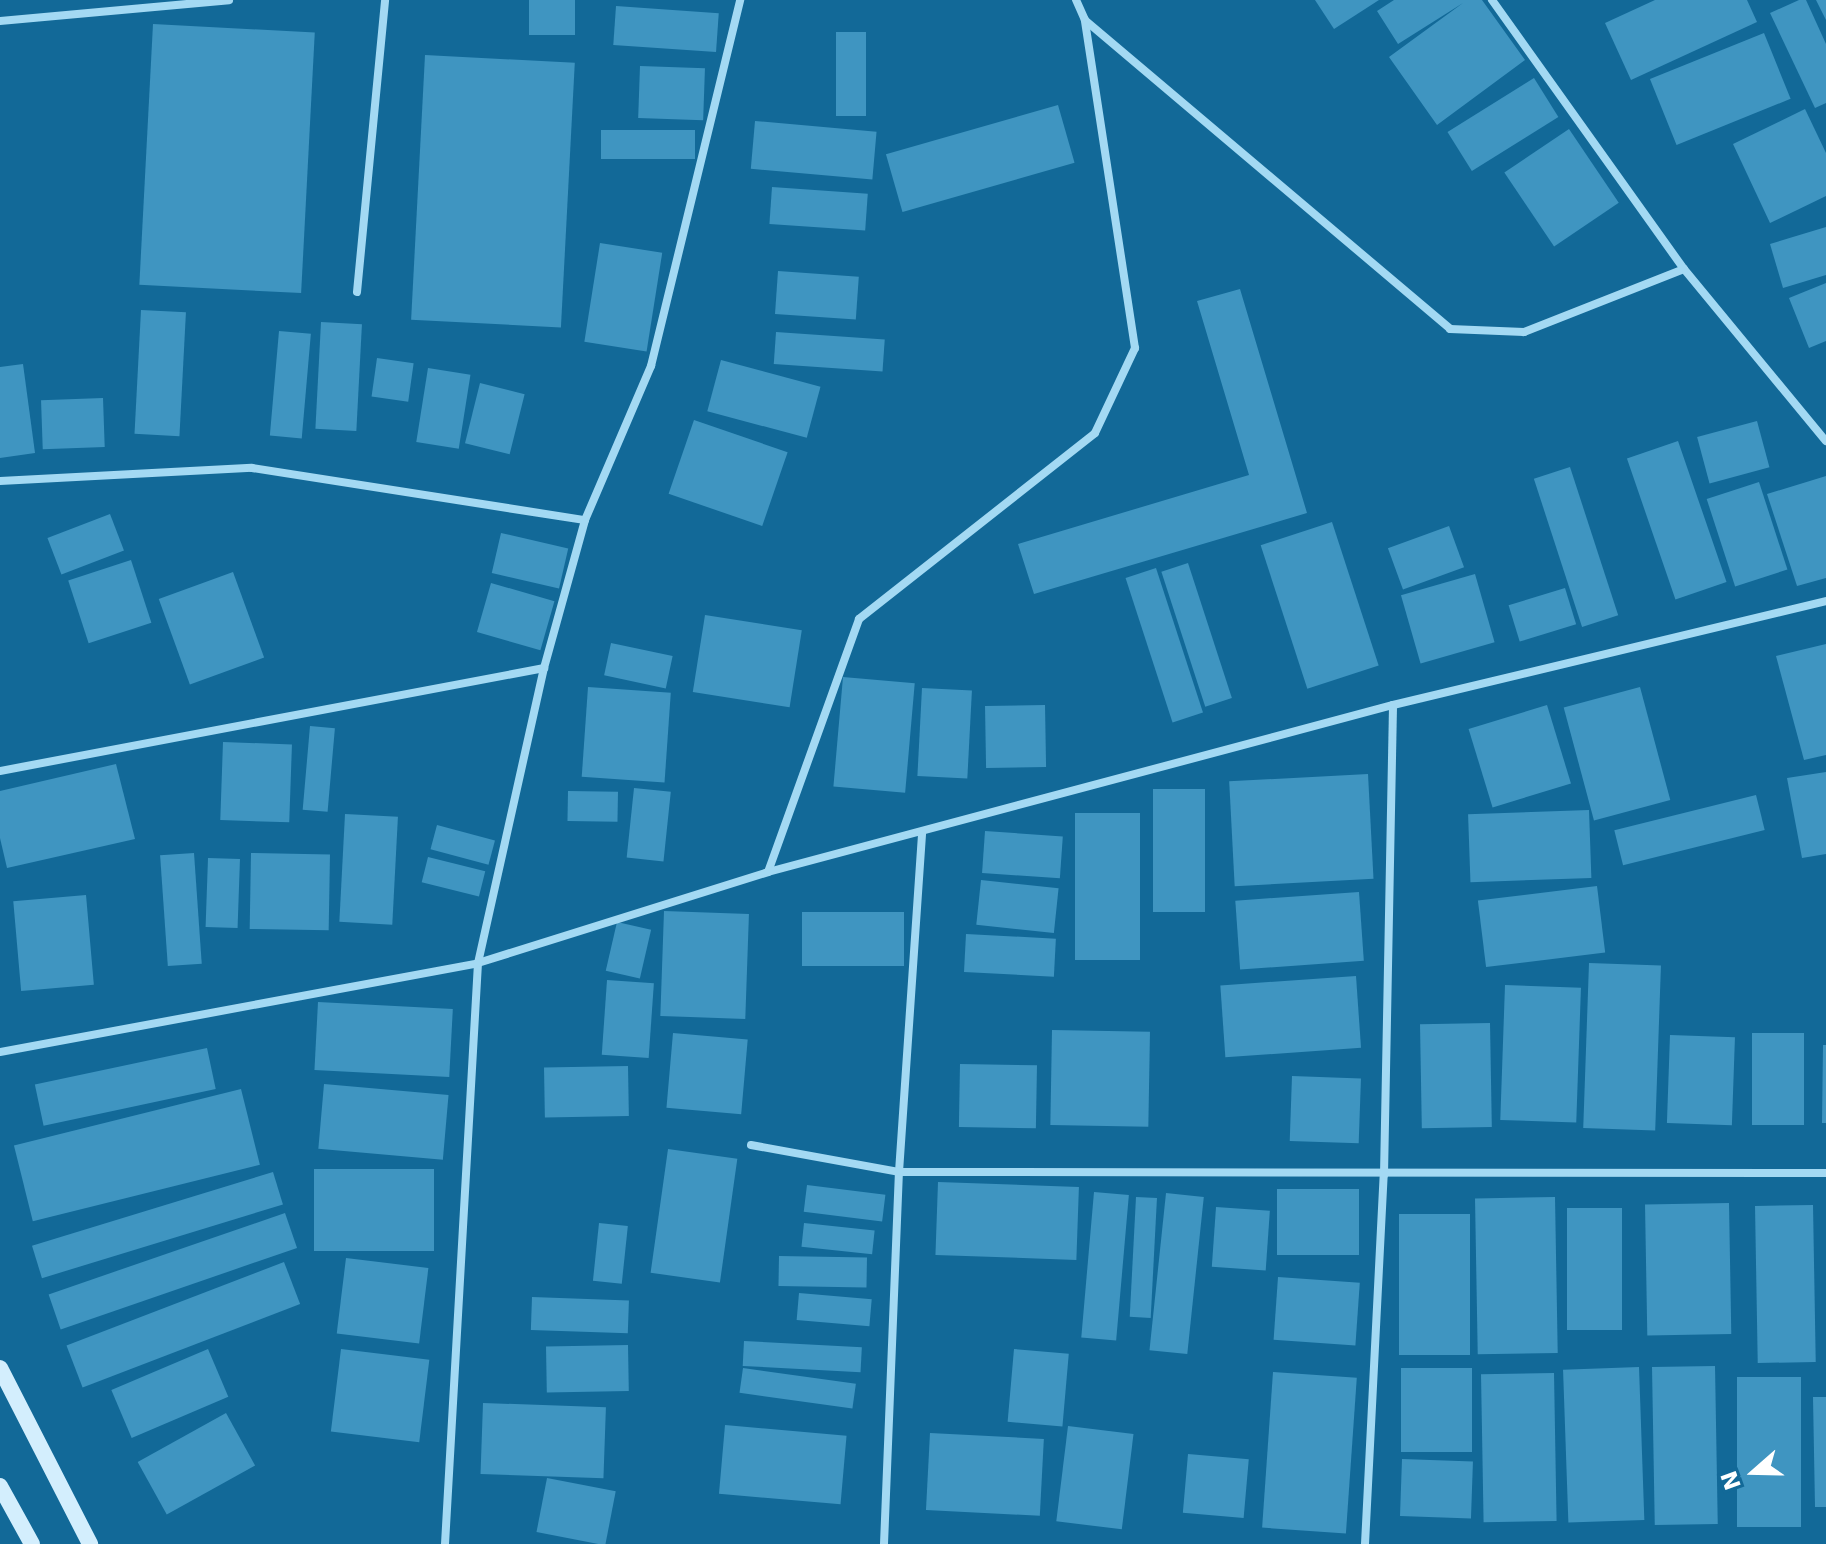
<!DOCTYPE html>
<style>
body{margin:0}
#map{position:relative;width:1826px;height:1544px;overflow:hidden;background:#126998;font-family:"DejaVu Sans",sans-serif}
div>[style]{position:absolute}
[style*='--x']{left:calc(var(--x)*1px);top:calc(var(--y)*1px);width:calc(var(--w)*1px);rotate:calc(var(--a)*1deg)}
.building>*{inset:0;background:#3f95c1;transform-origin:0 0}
.street>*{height:8px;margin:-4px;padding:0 4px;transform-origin:4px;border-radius:4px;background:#a3d9f3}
.secondary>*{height:16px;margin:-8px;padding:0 8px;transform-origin:8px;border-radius:8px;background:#d3eefd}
span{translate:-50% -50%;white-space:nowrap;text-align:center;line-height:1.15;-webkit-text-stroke:6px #126998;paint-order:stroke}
.north{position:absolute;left:1714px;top:1432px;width:80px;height:80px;-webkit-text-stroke:6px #126998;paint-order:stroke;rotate:250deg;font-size:22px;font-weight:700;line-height:32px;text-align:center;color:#fff}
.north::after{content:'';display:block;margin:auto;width:28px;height:36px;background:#fff;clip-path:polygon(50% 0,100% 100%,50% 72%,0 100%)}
</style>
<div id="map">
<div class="building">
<div style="left:529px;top:0;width:46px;height:35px"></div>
<div style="clip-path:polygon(1315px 0,1379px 0,1334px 29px)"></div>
<div style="clip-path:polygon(1394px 0,1482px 0,1525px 60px,1437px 125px,1389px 57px,1463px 3px,1398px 44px,1377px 11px)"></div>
<div style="clip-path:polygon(1655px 0,1747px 0,1757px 22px,1631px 80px,1605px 23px)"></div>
<div style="clip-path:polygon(1799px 0,1806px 0,1826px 44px,1826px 103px,1815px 108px,1770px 13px)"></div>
<div style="clip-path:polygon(1816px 0,1826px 0,1826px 20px)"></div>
<div style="left:616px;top:6px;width:103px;height:39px;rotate:4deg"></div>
<div style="left:153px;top:24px;width:162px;height:261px;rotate:3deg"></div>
<div style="left:836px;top:32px;width:30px;height:84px"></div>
<div style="left:1764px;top:33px;width:71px;height:123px;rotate:68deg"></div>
<div style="left:425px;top:55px;width:150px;height:265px;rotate:3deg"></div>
<div style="left:640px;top:66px;width:65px;height:52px;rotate:2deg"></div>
<div style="left:1534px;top:78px;width:46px;height:102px;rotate:58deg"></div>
<div style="left:1058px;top:105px;width:60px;height:179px;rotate:74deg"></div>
<div style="clip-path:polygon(1805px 109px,1826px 153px,1826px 196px,1770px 223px,1733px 144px)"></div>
<div style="left:755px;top:121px;width:122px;height:48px;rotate:5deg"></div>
<div style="left:1569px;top:129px;width:89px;height:78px;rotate:56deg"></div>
<div style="left:601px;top:130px;width:94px;height:29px"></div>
<div style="left:772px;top:187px;width:96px;height:37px;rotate:4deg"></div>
<div style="clip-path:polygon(1826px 227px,1826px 275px,1783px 288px,1770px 244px)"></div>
<div style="left:600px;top:243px;width:63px;height:100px;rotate:9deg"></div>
<div style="left:778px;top:271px;width:81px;height:43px;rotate:4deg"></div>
<div style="clip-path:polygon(1826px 283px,1826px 341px,1809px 348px,1789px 298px)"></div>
<div style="clip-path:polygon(1240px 289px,1307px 513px,1034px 594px,1018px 544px,1249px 475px,1197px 301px)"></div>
<div style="left:141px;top:310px;width:45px;height:124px;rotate:3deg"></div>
<div style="left:321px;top:322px;width:41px;height:107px;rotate:3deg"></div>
<div style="left:279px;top:331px;width:32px;height:105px;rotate:5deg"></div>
<div style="left:776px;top:332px;width:109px;height:32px;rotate:4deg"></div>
<div style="left:377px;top:358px;width:37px;height:39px;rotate:8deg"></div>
<div style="left:721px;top:360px;width:103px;height:53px;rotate:15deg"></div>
<div style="clip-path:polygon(23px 364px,35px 453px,0 458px,0 367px)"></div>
<div style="left:428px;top:368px;width:43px;height:75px;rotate:9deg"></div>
<div style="left:480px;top:383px;width:46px;height:62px;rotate:14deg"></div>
<div style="left:103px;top:398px;width:49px;height:62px;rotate:88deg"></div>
<div style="left:694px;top:420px;width:99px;height:78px;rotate:19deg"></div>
<div style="left:1757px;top:421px;width:48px;height:62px;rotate:75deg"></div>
<div style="left:1678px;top:441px;width:149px;height:54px;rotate:71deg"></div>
<div style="left:1570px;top:467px;width:156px;height:38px;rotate:72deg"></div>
<div style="clip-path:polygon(1826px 476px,1826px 578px,1797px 586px,1767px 494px)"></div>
<div style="left:1759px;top:482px;width:92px;height:55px;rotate:72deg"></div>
<div style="left:110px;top:514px;width:39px;height:67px;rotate:69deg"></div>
<div style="left:1332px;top:522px;width:151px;height:75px;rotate:72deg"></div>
<div style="left:1449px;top:526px;width:44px;height:65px;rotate:70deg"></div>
<div style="left:501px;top:533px;width:69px;height:41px;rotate:13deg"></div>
<div style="left:131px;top:560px;width:66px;height:66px;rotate:72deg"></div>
<div style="left:1188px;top:563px;width:142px;height:28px;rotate:72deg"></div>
<div style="left:1156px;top:568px;width:152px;height:32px;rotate:72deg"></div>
<div style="left:233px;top:572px;width:91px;height:79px;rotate:70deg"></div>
<div style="left:1475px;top:574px;width:71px;height:77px;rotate:74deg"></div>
<div style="left:491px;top:583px;width:66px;height:51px;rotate:16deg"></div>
<div style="left:1565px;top:588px;width:38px;height:59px;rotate:73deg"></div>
<div style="left:705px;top:615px;width:98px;height:78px;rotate:9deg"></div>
<div style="left:611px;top:643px;width:63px;height:33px;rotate:12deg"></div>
<div style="clip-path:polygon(1826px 644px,1826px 755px,1804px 760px,1776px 656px)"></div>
<div style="left:843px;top:677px;width:72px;height:110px;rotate:5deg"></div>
<div style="left:588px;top:687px;width:83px;height:90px;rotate:4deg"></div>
<div style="left:1640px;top:687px;width:117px;height:79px;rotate:75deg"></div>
<div style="left:922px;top:688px;width:50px;height:88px;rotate:3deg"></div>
<div style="left:1045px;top:705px;width:62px;height:60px;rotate:89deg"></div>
<div style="left:1547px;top:705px;width:82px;height:82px;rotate:73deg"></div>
<div style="left:310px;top:726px;width:25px;height:84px;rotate:5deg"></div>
<div style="left:223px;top:742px;width:69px;height:78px;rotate:2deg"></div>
<div style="clip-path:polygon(116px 764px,135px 839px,7px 868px,0 838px,0 791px)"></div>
<div style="clip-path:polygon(1826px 772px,1826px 854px,1802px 858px,1787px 778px)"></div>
<div style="left:1368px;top:774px;width:105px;height:139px;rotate:87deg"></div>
<div style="left:634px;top:788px;width:37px;height:70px;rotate:6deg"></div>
<div style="left:1153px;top:789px;width:52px;height:123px"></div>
<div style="left:568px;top:791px;width:50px;height:30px;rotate:1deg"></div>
<div style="left:1756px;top:795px;width:36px;height:146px;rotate:76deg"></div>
<div style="left:1589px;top:810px;width:68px;height:121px;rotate:88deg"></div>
<div style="left:1075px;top:813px;width:65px;height:147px"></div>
<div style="left:345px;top:814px;width:53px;height:108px;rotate:3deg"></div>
<div style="left:437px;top:825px;width:60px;height:25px;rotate:15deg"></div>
<div style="left:985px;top:831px;width:78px;height:42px;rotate:4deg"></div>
<div style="left:194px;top:853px;width:111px;height:34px;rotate:86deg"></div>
<div style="left:251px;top:853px;width:79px;height:76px;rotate:1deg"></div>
<div style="left:428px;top:857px;width:59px;height:26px;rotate:14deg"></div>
<div style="left:208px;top:858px;width:32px;height:69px;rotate:2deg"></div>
<div style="left:981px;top:880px;width:78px;height:45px;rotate:6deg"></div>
<div style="left:1597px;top:886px;width:67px;height:120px;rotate:83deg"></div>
<div style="left:1359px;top:892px;width:69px;height:124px;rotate:86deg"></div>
<div style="left:86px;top:895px;width:90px;height:73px;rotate:85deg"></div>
<div style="left:664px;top:911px;width:85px;height:105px;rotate:2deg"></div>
<div style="left:802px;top:912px;width:102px;height:54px"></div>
<div style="left:617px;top:922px;width:35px;height:50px;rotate:13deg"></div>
<div style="left:966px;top:934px;width:90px;height:38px;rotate:3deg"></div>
<div style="left:1589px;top:963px;width:72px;height:165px;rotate:2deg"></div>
<div style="left:1356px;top:976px;width:72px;height:136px;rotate:86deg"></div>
<div style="left:607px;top:980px;width:47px;height:75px;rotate:4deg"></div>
<div style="left:1505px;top:985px;width:76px;height:135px;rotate:2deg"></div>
<div style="left:318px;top:1002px;width:135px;height:68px;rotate:3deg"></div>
<div style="left:1490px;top:1023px;width:104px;height:70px;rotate:89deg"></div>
<div style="left:1052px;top:1030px;width:98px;height:95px;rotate:1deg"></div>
<div style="left:673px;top:1033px;width:75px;height:75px;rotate:5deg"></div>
<div style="left:1752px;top:1033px;width:52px;height:92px"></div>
<div style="left:1670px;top:1035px;width:65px;height:88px;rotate:2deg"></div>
<div style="clip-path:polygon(1823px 1045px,1826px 1045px,1826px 1123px,1822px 1123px)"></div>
<div style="left:207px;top:1048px;width:42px;height:176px;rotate:78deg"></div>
<div style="left:960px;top:1064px;width:77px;height:63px;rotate:1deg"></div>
<div style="left:628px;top:1066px;width:50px;height:84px;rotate:89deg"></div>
<div style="left:1292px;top:1076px;width:69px;height:65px;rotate:2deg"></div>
<div style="left:324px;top:1084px;width:125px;height:65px;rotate:5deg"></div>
<div style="left:241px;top:1089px;width:78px;height:234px;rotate:76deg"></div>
<div style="left:668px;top:1149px;width:70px;height:125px;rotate:8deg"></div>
<div style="left:314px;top:1169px;width:120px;height:82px"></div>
<div style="left:273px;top:1172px;width:34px;height:252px;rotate:73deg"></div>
<div style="left:938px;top:1182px;width:141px;height:73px;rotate:2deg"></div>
<div style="left:807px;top:1185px;width:79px;height:27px;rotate:7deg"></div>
<div style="left:1359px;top:1189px;width:66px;height:82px;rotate:90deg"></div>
<div style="left:1094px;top:1192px;width:35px;height:146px;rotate:5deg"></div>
<div style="left:1166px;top:1193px;width:38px;height:158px;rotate:6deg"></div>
<div style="left:1136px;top:1197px;width:21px;height:120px;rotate:3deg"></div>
<div style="left:1555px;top:1197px;width:156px;height:80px;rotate:89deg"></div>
<div style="left:1729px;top:1203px;width:131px;height:84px;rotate:89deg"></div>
<div style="left:1813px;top:1205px;width:157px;height:58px;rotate:89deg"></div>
<div style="left:1216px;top:1207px;width:54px;height:60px;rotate:4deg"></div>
<div style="left:1567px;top:1208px;width:55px;height:122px"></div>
<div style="left:285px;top:1213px;width:37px;height:250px;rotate:71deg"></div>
<div style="left:1399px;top:1214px;width:71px;height:141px"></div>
<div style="left:599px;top:1223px;width:29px;height:58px;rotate:6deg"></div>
<div style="left:804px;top:1223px;width:71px;height:24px;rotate:6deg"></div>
<div style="left:779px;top:1256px;width:88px;height:30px;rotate:1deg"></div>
<div style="left:346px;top:1258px;width:83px;height:76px;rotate:7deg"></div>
<div style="left:284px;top:1262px;width:45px;height:233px;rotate:69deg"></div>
<div style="left:1278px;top:1277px;width:82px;height:63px;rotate:4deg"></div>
<div style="left:799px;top:1293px;width:73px;height:27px;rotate:5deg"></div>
<div style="left:532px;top:1297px;width:97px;height:33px;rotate:2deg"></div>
<div style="left:744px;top:1341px;width:118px;height:25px;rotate:3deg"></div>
<div style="left:628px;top:1345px;width:46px;height:82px;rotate:89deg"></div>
<div style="left:208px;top:1349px;width:52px;height:105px;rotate:67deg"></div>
<div style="left:341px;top:1349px;width:89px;height:83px;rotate:7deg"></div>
<div style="left:1014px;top:1349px;width:55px;height:73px;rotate:5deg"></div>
<div style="left:1715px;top:1366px;width:158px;height:63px;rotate:89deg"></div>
<div style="left:1639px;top:1367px;width:153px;height:76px;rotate:88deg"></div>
<div style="left:743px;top:1368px;width:114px;height:25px;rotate:8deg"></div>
<div style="left:1401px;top:1368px;width:71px;height:84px"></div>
<div style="left:1273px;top:1372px;width:84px;height:156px;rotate:4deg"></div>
<div style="left:1554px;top:1373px;width:148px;height:73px;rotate:89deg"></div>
<div style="left:1737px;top:1377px;width:64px;height:150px"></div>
<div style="clip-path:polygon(1813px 1397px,1826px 1397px,1826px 1507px,1815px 1507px)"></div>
<div style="left:483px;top:1403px;width:123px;height:71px;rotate:2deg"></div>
<div style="left:226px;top:1413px;width:60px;height:101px;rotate:61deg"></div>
<div style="left:725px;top:1425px;width:122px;height:69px;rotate:5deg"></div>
<div style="left:1068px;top:1426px;width:66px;height:96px;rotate:7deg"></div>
<div style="left:930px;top:1433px;width:114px;height:77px;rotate:3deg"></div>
<div style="left:1188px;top:1454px;width:61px;height:59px;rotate:5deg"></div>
<div style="left:1402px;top:1459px;width:71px;height:57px;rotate:2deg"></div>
<div style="left:547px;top:1478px;width:70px;height:55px;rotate:11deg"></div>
</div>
<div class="street">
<div style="--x:1492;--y:0;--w:330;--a:54.5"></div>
<div style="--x:1684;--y:269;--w:223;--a:50.5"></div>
<div style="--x:0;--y:21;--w:230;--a:-5.2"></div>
<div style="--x:1086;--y:21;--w:477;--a:40.2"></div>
<div style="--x:1450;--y:329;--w:74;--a:2.3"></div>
<div style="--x:1524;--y:332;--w:172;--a:-21.5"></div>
<div style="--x:357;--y:292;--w:293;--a:-84.5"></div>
<div style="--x:0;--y:481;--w:252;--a:-3"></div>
<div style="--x:252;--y:468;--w:337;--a:8.9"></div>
<div style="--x:0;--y:771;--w:554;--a:-10.72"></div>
<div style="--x:768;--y:872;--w:269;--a:-70.2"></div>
<div style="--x:859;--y:619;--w:300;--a:-38.2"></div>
<div style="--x:1095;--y:433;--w:94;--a:-64.8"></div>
<div style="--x:1135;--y:348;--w:332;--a:-98.7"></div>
<div style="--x:1085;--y:20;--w:22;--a:-114"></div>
<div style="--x:0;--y:1052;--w:486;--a:-10.5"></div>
<div style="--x:478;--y:963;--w:304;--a:-17.4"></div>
<div style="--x:768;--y:872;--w:647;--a:-14.96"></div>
<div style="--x:1393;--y:705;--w:445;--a:-13.5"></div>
<div style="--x:751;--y:1145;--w:150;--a:10.3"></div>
<div style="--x:899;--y:1172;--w:927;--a:0.06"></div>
<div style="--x:445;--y:1544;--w:582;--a:-86.75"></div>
<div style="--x:478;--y:963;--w:302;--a:-77.4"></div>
<div style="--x:544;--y:668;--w:154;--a:-74.5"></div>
<div style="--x:585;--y:520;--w:168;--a:-66.8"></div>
<div style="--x:651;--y:366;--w:377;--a:-76.3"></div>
<div style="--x:884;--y:1544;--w:372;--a:-87.7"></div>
<div style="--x:899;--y:1172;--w:340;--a:-86.1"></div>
<div style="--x:1365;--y:1544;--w:369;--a:-87.1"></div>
<div style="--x:1384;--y:1175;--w:470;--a:-88.9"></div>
</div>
<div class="secondary">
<div style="--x:0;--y:1368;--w:198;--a:62.9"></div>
<div style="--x:0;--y:1486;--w:66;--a:61.1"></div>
</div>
<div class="north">N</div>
</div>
